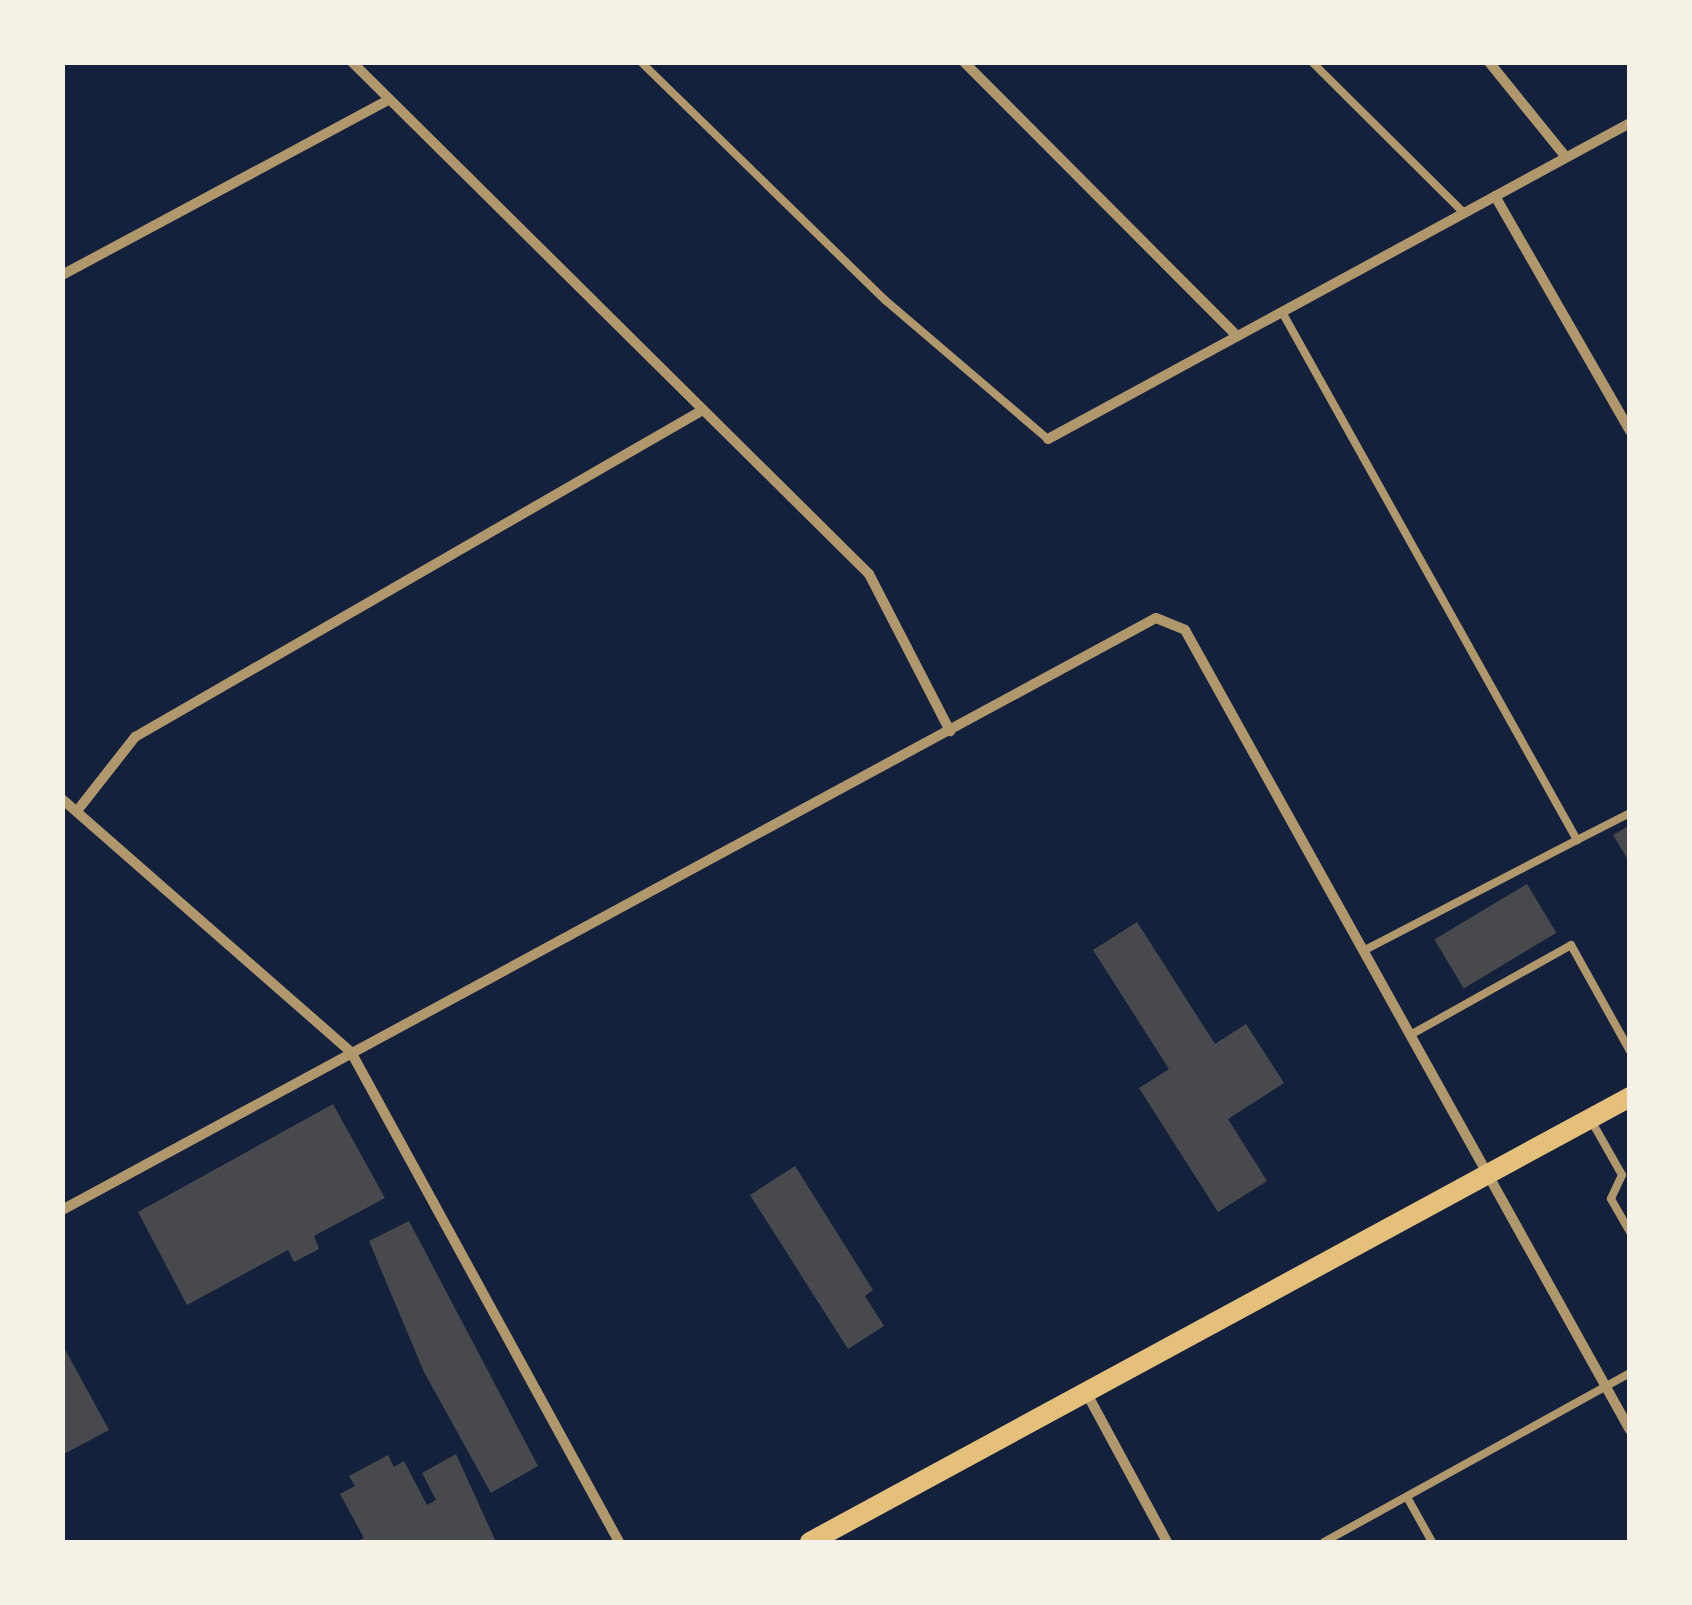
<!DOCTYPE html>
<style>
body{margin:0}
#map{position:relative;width:1692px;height:1605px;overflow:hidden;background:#14213d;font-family:Figtree,sans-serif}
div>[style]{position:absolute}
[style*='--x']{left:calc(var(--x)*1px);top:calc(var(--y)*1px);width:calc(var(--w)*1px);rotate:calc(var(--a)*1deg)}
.building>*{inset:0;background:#48494c;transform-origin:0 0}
.service>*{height:8px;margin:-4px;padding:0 4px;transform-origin:4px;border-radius:4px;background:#b1986c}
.minor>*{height:10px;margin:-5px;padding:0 5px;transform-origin:5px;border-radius:5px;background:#b1986c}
.secondary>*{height:20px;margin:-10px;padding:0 10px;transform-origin:10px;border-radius:10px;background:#e5c07b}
span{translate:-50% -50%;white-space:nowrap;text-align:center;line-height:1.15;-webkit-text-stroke:10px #f6f1e7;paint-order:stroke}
.frame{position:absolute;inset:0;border:65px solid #f6f1e7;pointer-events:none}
</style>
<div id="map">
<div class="building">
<div style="clip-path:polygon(1630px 825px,1630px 863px,1613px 835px)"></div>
<div style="left:1527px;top:884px;width:57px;height:108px;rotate:59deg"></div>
<div style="clip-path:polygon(1137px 922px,1215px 1044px,1246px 1024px,1284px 1083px,1228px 1119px,1267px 1181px,1218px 1212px,1139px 1088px,1169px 1069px,1093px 950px)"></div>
<div style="clip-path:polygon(333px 1104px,385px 1198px,314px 1236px,319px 1249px,294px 1262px,288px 1250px,187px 1305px,138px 1212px)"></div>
<div style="clip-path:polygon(795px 1166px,873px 1290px,865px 1296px,884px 1326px,848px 1349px,750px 1195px)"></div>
<div style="clip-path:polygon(409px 1221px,538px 1466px,491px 1493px,424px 1372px,369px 1241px)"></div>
<div style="clip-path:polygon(62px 1344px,109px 1430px,62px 1455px)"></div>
<div style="clip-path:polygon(456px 1454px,496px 1542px,355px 1542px,364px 1538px,340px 1494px,355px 1486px,349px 1476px,388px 1455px,394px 1467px,404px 1461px,427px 1505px,436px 1500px,422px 1473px)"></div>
</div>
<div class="service">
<div style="--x:641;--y:62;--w:341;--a:44.3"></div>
<div style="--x:885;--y:300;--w:214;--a:40.5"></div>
<div style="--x:1312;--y:62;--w:214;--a:44.8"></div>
<div style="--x:1282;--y:312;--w:605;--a:60.81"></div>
<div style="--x:1577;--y:840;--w:239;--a:152.6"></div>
<div style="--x:1577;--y:840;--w:59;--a:-27"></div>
<div style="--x:1412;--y:1034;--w:182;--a:-29.2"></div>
<div style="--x:1571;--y:945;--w:121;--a:60.9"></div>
<div style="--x:1592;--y:1122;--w:61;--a:60.5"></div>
<div style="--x:1622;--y:1175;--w:26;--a:115"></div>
<div style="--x:1611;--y:1199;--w:38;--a:60"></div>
<div style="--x:1407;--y:1497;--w:51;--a:60.9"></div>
<div style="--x:1324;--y:1542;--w:350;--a:-28.9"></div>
</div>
<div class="minor">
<div style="--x:352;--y:62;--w:728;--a:44.72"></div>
<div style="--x:869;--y:574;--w:177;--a:62.7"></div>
<div style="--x:964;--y:62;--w:387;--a:45.1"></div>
<div style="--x:1489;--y:62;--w:122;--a:51"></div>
<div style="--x:1495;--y:196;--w:271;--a:60.1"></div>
<div style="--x:62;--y:275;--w:371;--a:-28.2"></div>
<div style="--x:1048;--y:439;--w:662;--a:-28.5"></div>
<div style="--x:62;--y:799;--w:384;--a:41.2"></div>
<div style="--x:351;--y:1052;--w:559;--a:61.32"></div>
<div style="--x:77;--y:811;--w:94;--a:-51.9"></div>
<div style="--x:135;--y:737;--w:653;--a:-29.94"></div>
<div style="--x:62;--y:1210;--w:1244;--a:-28.42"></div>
<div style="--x:1156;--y:618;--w:31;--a:22"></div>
<div style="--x:1185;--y:630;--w:915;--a:60.92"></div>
<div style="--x:1086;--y:1392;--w:170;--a:61.6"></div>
</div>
<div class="secondary">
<div style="--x:810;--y:1542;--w:933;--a:-28.49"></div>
</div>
<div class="frame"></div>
</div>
